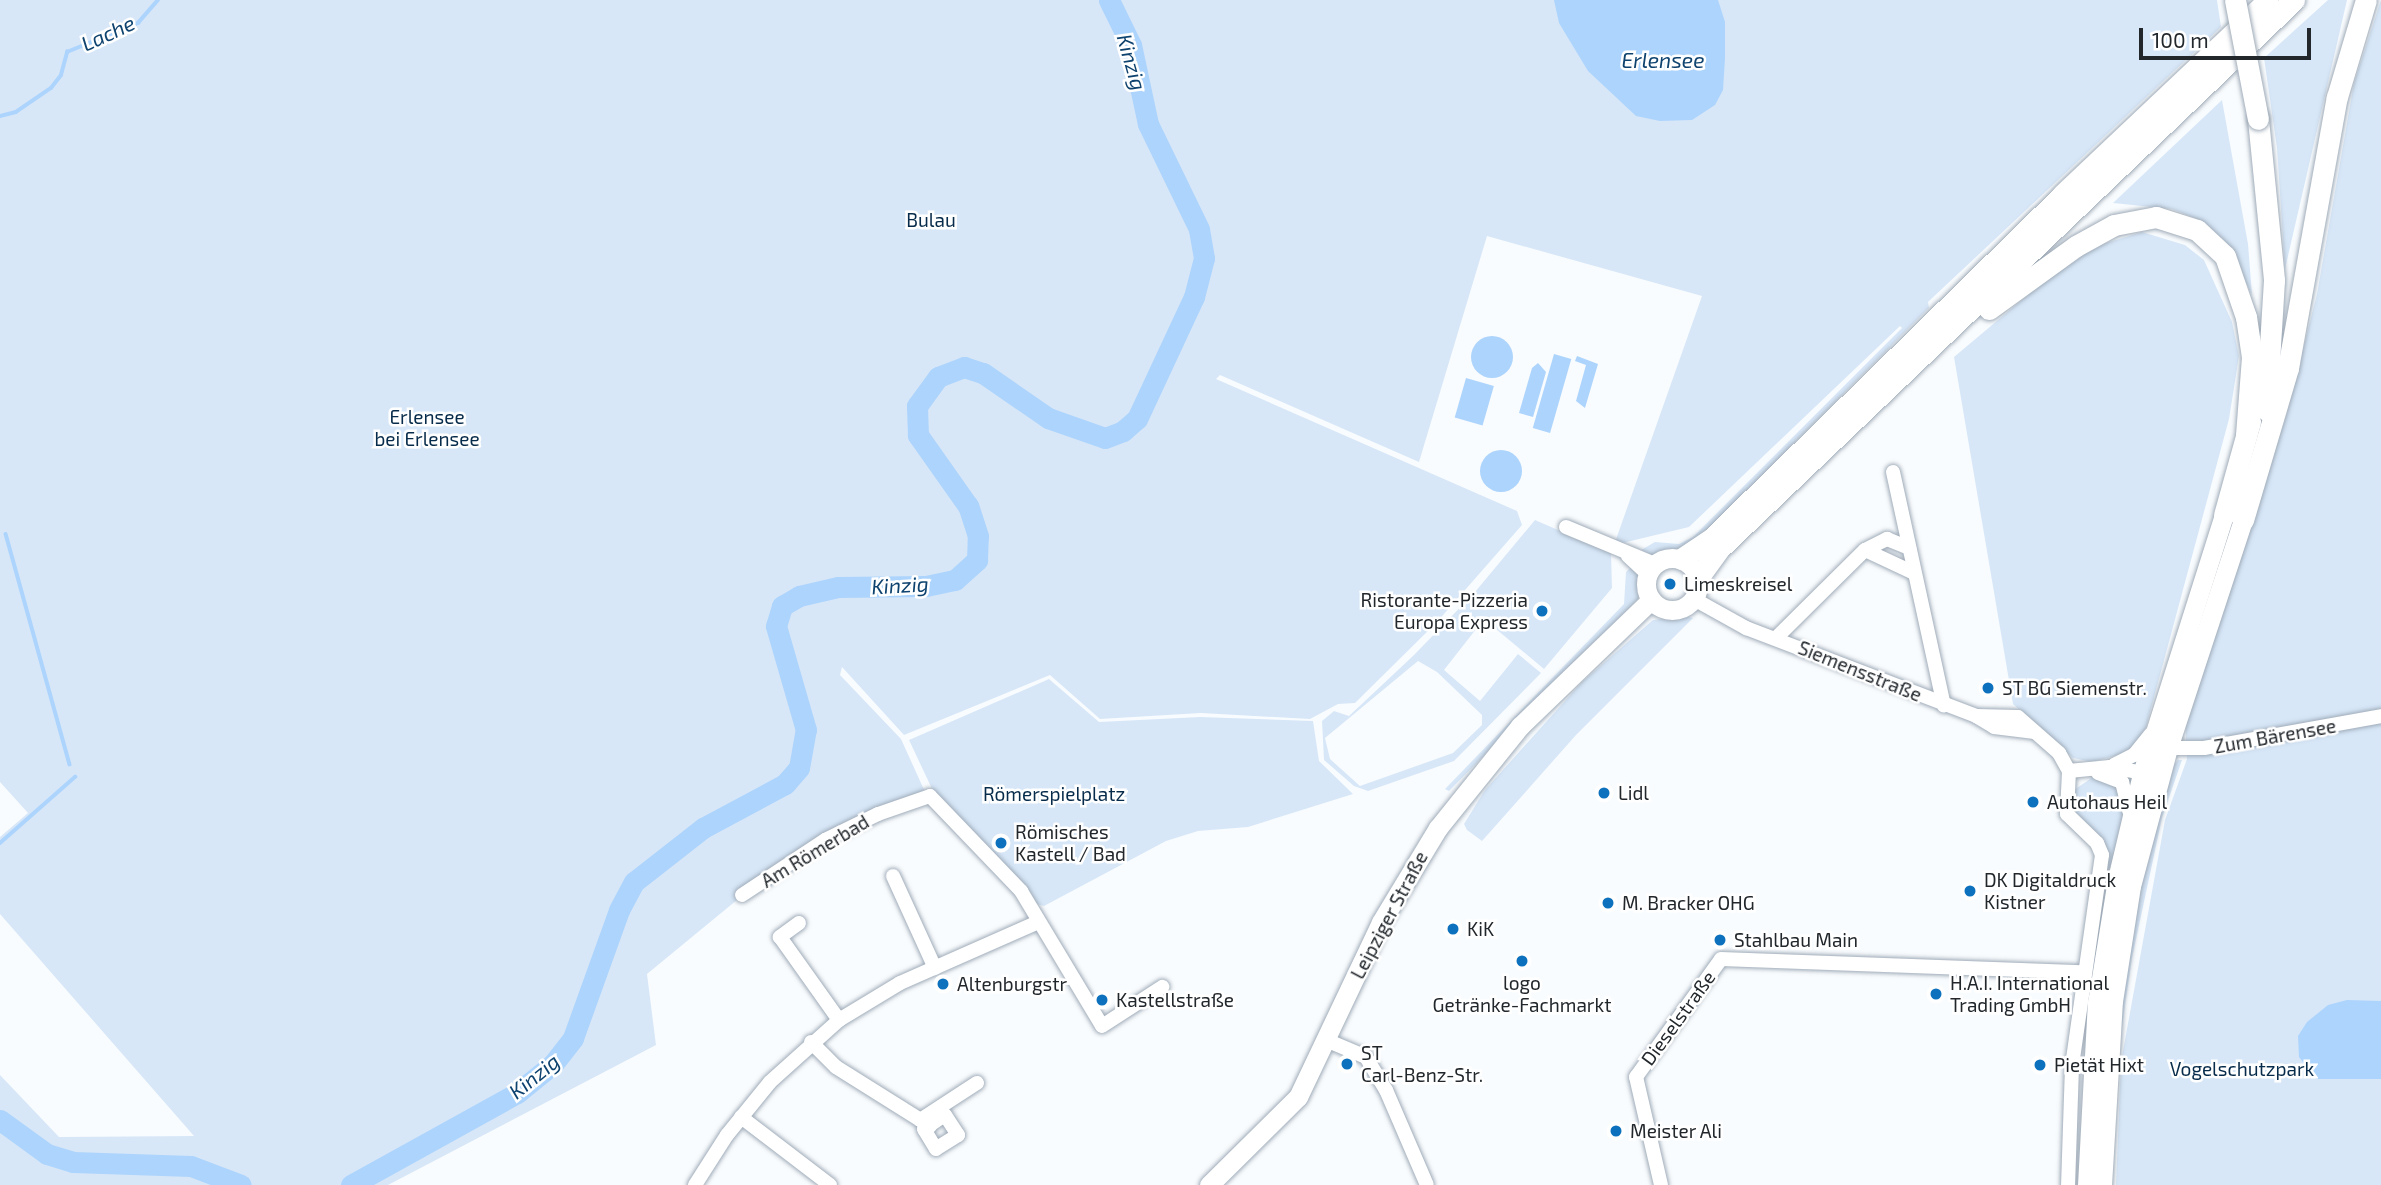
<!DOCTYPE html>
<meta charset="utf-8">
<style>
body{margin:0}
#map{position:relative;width:2381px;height:1185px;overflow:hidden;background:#f9fcfe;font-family:"Exo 2",sans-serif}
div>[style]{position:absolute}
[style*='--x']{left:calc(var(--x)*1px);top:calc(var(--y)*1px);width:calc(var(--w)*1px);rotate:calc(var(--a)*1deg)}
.green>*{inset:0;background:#d7e7f8}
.water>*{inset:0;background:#add4fc;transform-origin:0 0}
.round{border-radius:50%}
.stream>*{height:3.5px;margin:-1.75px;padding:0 1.75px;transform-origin:1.75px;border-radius:1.75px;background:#add4fc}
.river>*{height:21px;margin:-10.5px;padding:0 10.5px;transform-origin:10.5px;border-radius:10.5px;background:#add4fc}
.roads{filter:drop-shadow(0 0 2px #9fabb8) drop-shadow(0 0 2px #9fabb8)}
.minor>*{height:14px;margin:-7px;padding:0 7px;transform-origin:7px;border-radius:7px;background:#fff}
.major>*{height:19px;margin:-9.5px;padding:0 9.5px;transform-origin:9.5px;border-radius:9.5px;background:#fff}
.major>.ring{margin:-9.5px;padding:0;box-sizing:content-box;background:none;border:19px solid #fff;border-radius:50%}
.highway>*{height:21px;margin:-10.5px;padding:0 10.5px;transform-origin:10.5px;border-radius:10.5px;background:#fff}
.bridges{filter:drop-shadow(0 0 2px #9fabb8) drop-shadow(0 0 2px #9fabb8)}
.highway-bridge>*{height:21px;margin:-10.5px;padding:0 10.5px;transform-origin:10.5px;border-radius:10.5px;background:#fff}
.dots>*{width:19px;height:19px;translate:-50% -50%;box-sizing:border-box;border:4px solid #fff;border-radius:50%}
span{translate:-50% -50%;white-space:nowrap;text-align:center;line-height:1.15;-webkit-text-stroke:5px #fff;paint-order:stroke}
.park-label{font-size:19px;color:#072b4a}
.poi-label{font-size:19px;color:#22272c}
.left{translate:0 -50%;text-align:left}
.right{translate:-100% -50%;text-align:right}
.street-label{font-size:19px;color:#22272c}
.water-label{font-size:21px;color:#0e436f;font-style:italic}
.scale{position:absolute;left:2139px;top:28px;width:172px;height:32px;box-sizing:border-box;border:4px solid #22272c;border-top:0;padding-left:9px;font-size:21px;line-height:24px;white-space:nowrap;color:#22272c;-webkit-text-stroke:5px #fff;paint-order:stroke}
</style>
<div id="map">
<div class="green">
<div style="clip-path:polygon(0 0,2217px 0,2221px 27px,1928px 302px,1929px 308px,1682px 555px,1656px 557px,1641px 550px,1655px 542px,1679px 544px,1693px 537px,1902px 328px,1900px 326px,1689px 527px,1614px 545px,1702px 296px,1487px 236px,1419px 462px,1220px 375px,1216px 379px,1517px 511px,1522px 525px,1437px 622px,1355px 703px,1338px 704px,1310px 719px,1201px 713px,1100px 719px,1050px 675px,904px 735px,842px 667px,840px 675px,901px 739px,926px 794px,783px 862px,647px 974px,656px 1045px,388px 1185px,0 1185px,0 1075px,59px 1137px,194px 1136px,0 914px,0 837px,28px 813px,0 782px)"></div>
<div style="clip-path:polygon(2328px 0,2347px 0,2285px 269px,2277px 148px,2264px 58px)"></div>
<div style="clip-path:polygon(2381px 0,2381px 1185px,2116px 1185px,2121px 1062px,2165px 820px,2187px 759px,2185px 713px,2286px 416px,2317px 294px,2354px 83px)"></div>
<div style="clip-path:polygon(2222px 100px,2248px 244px,2252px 295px,2229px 247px,2202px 221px,2172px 209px,2113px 203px)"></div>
<div style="clip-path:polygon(2142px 232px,2185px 245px,2204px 260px,2232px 322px,2239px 356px,2229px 419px,2146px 727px,2133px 751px,2092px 762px,2073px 758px,2013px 704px,1954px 357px,2061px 267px,2103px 244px)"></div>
<div style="clip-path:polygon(evenodd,1535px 520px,1611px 553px,1612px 588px,1544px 669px,1484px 619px,1444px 670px,1480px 701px,1518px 654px,1541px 673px,1454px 761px,1368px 791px,1354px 786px,1324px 760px,1322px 721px,1334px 711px,1349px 716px,1414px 655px,1475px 592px,1535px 520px,1418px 661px,1437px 672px,1482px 715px,1482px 725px,1453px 753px,1360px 786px,1330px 759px,1325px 738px,1418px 661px)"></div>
<div style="clip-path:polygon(1632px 566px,1639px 576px,1638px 599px,1449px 791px,1445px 789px,1624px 604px,1626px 572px)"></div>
<div style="clip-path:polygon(1685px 616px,1693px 618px,1576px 735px,1482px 841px,1467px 830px,1464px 824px,1485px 790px,1582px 682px,1653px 620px)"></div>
<div style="clip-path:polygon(1049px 679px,1099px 722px,1200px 717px,1313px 721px,1319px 761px,1353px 794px,1248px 827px,1198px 831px,1166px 841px,1044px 906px,1033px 903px,933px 791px,909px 740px)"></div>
<div style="clip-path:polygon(2178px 760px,2182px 760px,2162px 818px,2132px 958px,2116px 1067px,2113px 1045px,2137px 886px,2172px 767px)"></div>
<div style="clip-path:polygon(2093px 777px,2114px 783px,2125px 803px,2112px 869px,2107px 867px,2104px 841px,2074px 815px,2074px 790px)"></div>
</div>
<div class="water">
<div style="clip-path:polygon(1554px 0,1718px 0,1725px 22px,1725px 58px,1723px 90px,1715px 105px,1692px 120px,1660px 121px,1636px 116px,1588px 71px,1559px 23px)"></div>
<div class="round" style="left:1471px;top:336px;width:42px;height:42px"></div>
<div style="left:1554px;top:354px;width:18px;height:77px;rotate:16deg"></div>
<div style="clip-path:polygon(1577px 356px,1598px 364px,1585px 408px,1576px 401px,1586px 365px,1575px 361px)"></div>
<div style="clip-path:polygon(1538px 363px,1546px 372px,1533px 417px,1519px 413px,1532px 368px)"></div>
<div style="left:1466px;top:378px;width:29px;height:41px;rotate:16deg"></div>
<div class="round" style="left:1480px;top:450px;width:42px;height:42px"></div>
<div style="clip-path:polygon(2347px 1000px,2381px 1001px,2381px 1079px,2316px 1079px,2299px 1057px,2298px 1036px,2307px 1022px,2328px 1005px)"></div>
</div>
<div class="stream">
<div style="--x:0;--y:116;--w:16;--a:-14"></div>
<div style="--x:16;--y:112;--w:42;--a:-34.4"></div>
<div style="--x:51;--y:88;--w:16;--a:-52"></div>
<div style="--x:61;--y:75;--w:24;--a:-75"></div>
<div style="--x:67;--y:52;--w:77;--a:-22.2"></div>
<div style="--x:138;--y:23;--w:30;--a:-49"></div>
<div style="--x:6;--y:534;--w:239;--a:74.5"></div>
<div style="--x:0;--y:843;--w:100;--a:-41.3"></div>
</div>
<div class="river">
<div style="--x:0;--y:1120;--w:58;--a:35.9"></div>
<div style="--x:47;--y:1154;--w:27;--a:17"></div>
<div style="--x:73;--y:1162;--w:118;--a:1.9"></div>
<div style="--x:191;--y:1166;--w:53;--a:20.8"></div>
<div style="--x:351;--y:1185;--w:190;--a:-29"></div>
<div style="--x:517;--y:1093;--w:46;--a:-38.9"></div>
<div style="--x:553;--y:1064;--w:33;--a:-52"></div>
<div style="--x:573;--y:1038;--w:136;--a:-70.2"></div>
<div style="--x:619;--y:910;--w:32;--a:-62"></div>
<div style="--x:634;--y:882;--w:88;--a:-38"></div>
<div style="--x:703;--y:828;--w:93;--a:-28.2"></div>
<div style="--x:785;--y:784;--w:21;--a:-49"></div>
<div style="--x:799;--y:768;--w:39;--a:-80"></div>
<div style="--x:806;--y:730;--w:108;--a:-106.1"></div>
<div style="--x:776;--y:626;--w:21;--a:-73"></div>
<div style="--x:782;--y:606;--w:20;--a:-30"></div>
<div style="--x:799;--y:596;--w:40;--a:-13"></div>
<div style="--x:838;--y:587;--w:88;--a:-0.7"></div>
<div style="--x:926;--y:586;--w:30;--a:-12"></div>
<div style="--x:955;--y:580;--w:30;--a:-42"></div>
<div style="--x:977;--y:560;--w:24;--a:-88"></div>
<div style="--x:978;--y:536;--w:32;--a:-108"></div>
<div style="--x:968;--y:506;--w:87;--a:-125.2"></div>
<div style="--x:918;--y:435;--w:29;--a:-92"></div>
<div style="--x:917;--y:406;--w:36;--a:-54"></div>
<div style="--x:938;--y:377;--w:28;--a:-21"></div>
<div style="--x:964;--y:367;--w:20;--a:18"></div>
<div style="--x:983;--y:373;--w:79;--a:34.7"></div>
<div style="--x:1048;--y:418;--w:60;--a:19.3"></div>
<div style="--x:1105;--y:438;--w:19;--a:-21"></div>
<div style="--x:1123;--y:431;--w:18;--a:-41"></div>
<div style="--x:1137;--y:419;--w:135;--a:-65"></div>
<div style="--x:1194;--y:297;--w:40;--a:-75.6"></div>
<div style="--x:1204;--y:258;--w:29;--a:-100"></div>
<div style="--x:1199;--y:229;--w:117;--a:-115.9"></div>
<div style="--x:1148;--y:124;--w:81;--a:-102.1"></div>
<div style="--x:1131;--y:45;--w:50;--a:-116.1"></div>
</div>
<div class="roads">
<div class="minor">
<div style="--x:1893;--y:472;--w:239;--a:77.7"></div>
<div style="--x:1566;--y:527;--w:96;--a:22.6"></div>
<div style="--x:1865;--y:550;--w:25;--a:-27"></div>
<div style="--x:1887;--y:539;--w:24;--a:22"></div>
<div style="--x:1628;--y:556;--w:26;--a:43"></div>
<div style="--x:1694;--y:599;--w:60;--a:29.1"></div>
<div style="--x:1746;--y:628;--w:246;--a:20.9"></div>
<div style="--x:1976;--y:716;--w:21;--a:31"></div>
<div style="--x:1994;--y:727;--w:41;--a:7"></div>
<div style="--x:1776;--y:638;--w:125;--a:-44.7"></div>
<div style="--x:1865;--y:550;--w:54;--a:25.1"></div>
<div style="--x:1976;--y:716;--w:42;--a:1.4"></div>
<div style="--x:2018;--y:717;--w:55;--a:41.3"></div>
<div style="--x:2059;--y:753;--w:21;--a:61"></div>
<div style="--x:2069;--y:771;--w:43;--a:92.7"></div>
<div style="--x:2067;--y:814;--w:42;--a:44"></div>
<div style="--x:2097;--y:843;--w:13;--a:67"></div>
<div style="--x:2102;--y:855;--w:213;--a:98.1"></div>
<div style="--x:2072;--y:1066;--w:119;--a:91.9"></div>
<div style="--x:2168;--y:748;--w:36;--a:0"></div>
<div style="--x:2204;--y:748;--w:180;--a:-10.2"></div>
<div style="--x:2114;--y:765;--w:22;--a:-27"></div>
<div style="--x:2134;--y:755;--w:27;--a:-51"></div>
<div style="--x:2069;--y:771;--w:41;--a:-5.6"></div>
<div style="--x:2110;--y:767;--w:41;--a:9.9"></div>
<div style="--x:2098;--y:773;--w:26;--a:21"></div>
<div style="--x:2122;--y:782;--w:30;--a:76"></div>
<div style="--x:893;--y:876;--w:101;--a:65.5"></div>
<div style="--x:742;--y:895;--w:100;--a:-33.5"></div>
<div style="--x:825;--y:840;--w:59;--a:-26.1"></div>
<div style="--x:878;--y:814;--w:55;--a:-19.1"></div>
<div style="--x:930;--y:796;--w:132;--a:46.2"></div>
<div style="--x:1021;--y:891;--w:157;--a:59"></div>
<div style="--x:1102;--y:1026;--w:72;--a:-33"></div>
<div style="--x:799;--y:923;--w:24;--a:144"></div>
<div style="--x:780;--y:937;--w:102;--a:54.6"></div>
<div style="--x:1326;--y:1040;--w:43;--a:23"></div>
<div style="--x:1366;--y:1057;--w:39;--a:59"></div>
<div style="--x:1386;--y:1090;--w:103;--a:66.7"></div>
<div style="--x:811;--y:1042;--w:35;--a:45"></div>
<div style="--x:836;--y:1067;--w:111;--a:32.1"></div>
<div style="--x:945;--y:1115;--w:24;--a:57"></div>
<div style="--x:958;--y:1135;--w:26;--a:148"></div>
<div style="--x:936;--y:1149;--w:23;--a:-121"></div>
<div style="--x:924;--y:1129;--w:25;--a:-34"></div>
<div style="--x:741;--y:1117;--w:112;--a:37.4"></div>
<div style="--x:920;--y:1120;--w:68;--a:-33"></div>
<div style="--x:695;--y:1185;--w:59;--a:-57.4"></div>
<div style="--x:727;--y:1135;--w:68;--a:-50.9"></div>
<div style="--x:770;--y:1082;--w:93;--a:-41.9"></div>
<div style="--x:839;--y:1020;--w:71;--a:-31.2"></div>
<div style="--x:900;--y:983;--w:151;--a:-23.8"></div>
<div style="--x:1661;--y:1185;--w:111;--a:-103"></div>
<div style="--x:1636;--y:1077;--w:145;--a:-54.2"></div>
<div style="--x:1721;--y:959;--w:361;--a:2.1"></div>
</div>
<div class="major">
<div class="ring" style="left:1646px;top:558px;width:33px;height:33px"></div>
<div style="--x:1209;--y:1185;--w:125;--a:-44.7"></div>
<div style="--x:1298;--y:1097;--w:194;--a:-64.6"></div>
<div style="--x:1381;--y:922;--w:110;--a:-58.8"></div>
<div style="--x:1438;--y:828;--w:131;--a:-51.2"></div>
<div style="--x:1520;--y:726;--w:182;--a:-43.9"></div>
<div style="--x:2087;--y:1185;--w:182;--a:-86.9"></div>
<div style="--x:2097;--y:1003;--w:126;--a:-80.8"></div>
<div style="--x:2117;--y:879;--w:112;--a:-76.6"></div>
<div style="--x:2143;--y:770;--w:268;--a:-72.4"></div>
<div style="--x:2102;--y:1185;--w:184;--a:-86.6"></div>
<div style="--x:2113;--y:1001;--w:116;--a:-81.1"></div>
<div style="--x:2131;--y:886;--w:143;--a:-75"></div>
<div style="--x:2168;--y:748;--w:240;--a:-71.8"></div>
</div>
<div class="highway">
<div style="--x:2258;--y:119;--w:162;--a:84.3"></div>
<div style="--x:2274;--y:280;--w:130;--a:93.5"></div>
<div style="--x:1989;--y:309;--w:107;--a:-35.9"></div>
<div style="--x:2076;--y:246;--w:43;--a:-28.9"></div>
<div style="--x:2114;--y:225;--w:43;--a:-10.8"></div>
<div style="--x:2156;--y:217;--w:43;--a:17.6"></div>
<div style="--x:2197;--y:230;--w:38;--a:43"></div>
<div style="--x:2225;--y:256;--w:65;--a:71"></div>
<div style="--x:2246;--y:317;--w:40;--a:81.5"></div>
<div style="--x:2252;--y:357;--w:78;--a:94.4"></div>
<div style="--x:2224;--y:515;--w:97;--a:-74.4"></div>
<div style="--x:2243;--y:520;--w:159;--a:-73.5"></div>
<div style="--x:2288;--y:368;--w:275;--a:-79.8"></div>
<div style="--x:2337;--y:97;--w:101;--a:-73.4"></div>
<div style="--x:1681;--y:559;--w:36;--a:-34"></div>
<div style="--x:1711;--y:539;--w:493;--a:-44.4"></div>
<div style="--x:2063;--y:194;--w:282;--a:-43.4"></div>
<div style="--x:1698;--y:578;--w:36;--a:-54"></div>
<div style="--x:1719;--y:549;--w:795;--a:-43.67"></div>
</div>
</div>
<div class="bridges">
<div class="highway-bridge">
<div style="--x:2235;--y:0;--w:121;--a:79.1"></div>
</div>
</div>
<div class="dots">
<div style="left:1670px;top:584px;background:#0d71bd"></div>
<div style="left:1542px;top:611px;background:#0d71bd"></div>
<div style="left:1988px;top:688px;background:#0d71bd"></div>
<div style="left:1604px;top:793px;background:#0d71bd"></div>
<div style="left:2033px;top:802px;background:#0d71bd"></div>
<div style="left:1001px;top:843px;background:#0d71bd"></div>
<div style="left:1970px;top:891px;background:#0d71bd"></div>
<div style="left:1608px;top:903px;background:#0d71bd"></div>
<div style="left:1453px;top:929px;background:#0d71bd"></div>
<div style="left:1720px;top:940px;background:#0d71bd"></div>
<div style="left:1522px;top:961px;background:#0d71bd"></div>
<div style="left:943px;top:984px;background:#0d71bd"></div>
<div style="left:1936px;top:994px;background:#0d71bd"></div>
<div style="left:1102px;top:1000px;background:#0d71bd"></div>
<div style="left:1347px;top:1064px;background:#0d71bd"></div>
<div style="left:2040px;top:1065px;background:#0d71bd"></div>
<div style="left:1616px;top:1131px;background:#0d71bd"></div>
</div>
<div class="park-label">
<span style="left:931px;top:220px">Bulau</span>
<span style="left:427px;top:428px">Erlensee<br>bei Erlensee</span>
<span style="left:1054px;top:794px">Römerspielplatz</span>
<span style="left:2242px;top:1069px">Vogelschutzpark</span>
</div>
<div class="poi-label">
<span class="left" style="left:1684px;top:584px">Limeskreisel</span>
<span class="right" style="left:1528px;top:611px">Ristorante-Pizzeria<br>Europa Express</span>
<span class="left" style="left:2002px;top:688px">ST BG Siemenstr.</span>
<span class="left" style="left:1618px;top:793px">Lidl</span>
<span class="left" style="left:2047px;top:802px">Autohaus Heil</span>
<span class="left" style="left:1015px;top:843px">Römisches<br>Kastell / Bad</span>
<span class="left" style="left:1984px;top:891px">DK Digitaldruck<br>Kistner</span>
<span class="left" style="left:1622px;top:903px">M. Bracker OHG</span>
<span class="left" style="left:1467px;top:929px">KiK</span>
<span class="left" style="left:1734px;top:940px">Stahlbau Main</span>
<span style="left:1522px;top:994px">logo<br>Getränke-Fachmarkt</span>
<span class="left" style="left:1950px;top:994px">H.A.I. International<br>Trading GmbH</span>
<span class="left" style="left:957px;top:984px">Altenburgstr</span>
<span class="left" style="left:1116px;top:1000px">Kastellstraße</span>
<span class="left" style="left:1361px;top:1064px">ST<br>Carl-Benz-Str.</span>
<span class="left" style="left:2054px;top:1065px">Pietät Hixt</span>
<span class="left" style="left:1630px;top:1131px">Meister Ali</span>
</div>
<div class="street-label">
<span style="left:1860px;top:671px;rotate:22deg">Siemensstraße</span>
<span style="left:2275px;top:736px;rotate:-10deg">Zum Bärensee</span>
<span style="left:815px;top:851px;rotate:-31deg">Am Römerbad</span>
<span style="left:1389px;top:915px;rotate:-62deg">Leipziger Straße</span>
<span style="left:1678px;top:1018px;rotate:-54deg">Dieselstraße</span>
</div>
<div class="water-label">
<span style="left:108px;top:33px;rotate:-25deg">Lache</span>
<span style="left:1663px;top:60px">Erlensee</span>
<span style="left:1132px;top:62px;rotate:74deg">Kinzig</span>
<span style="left:900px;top:585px;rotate:-3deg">Kinzig</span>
<span style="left:534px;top:1076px;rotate:-39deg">Kinzig</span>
</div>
<div class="scale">100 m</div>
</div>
